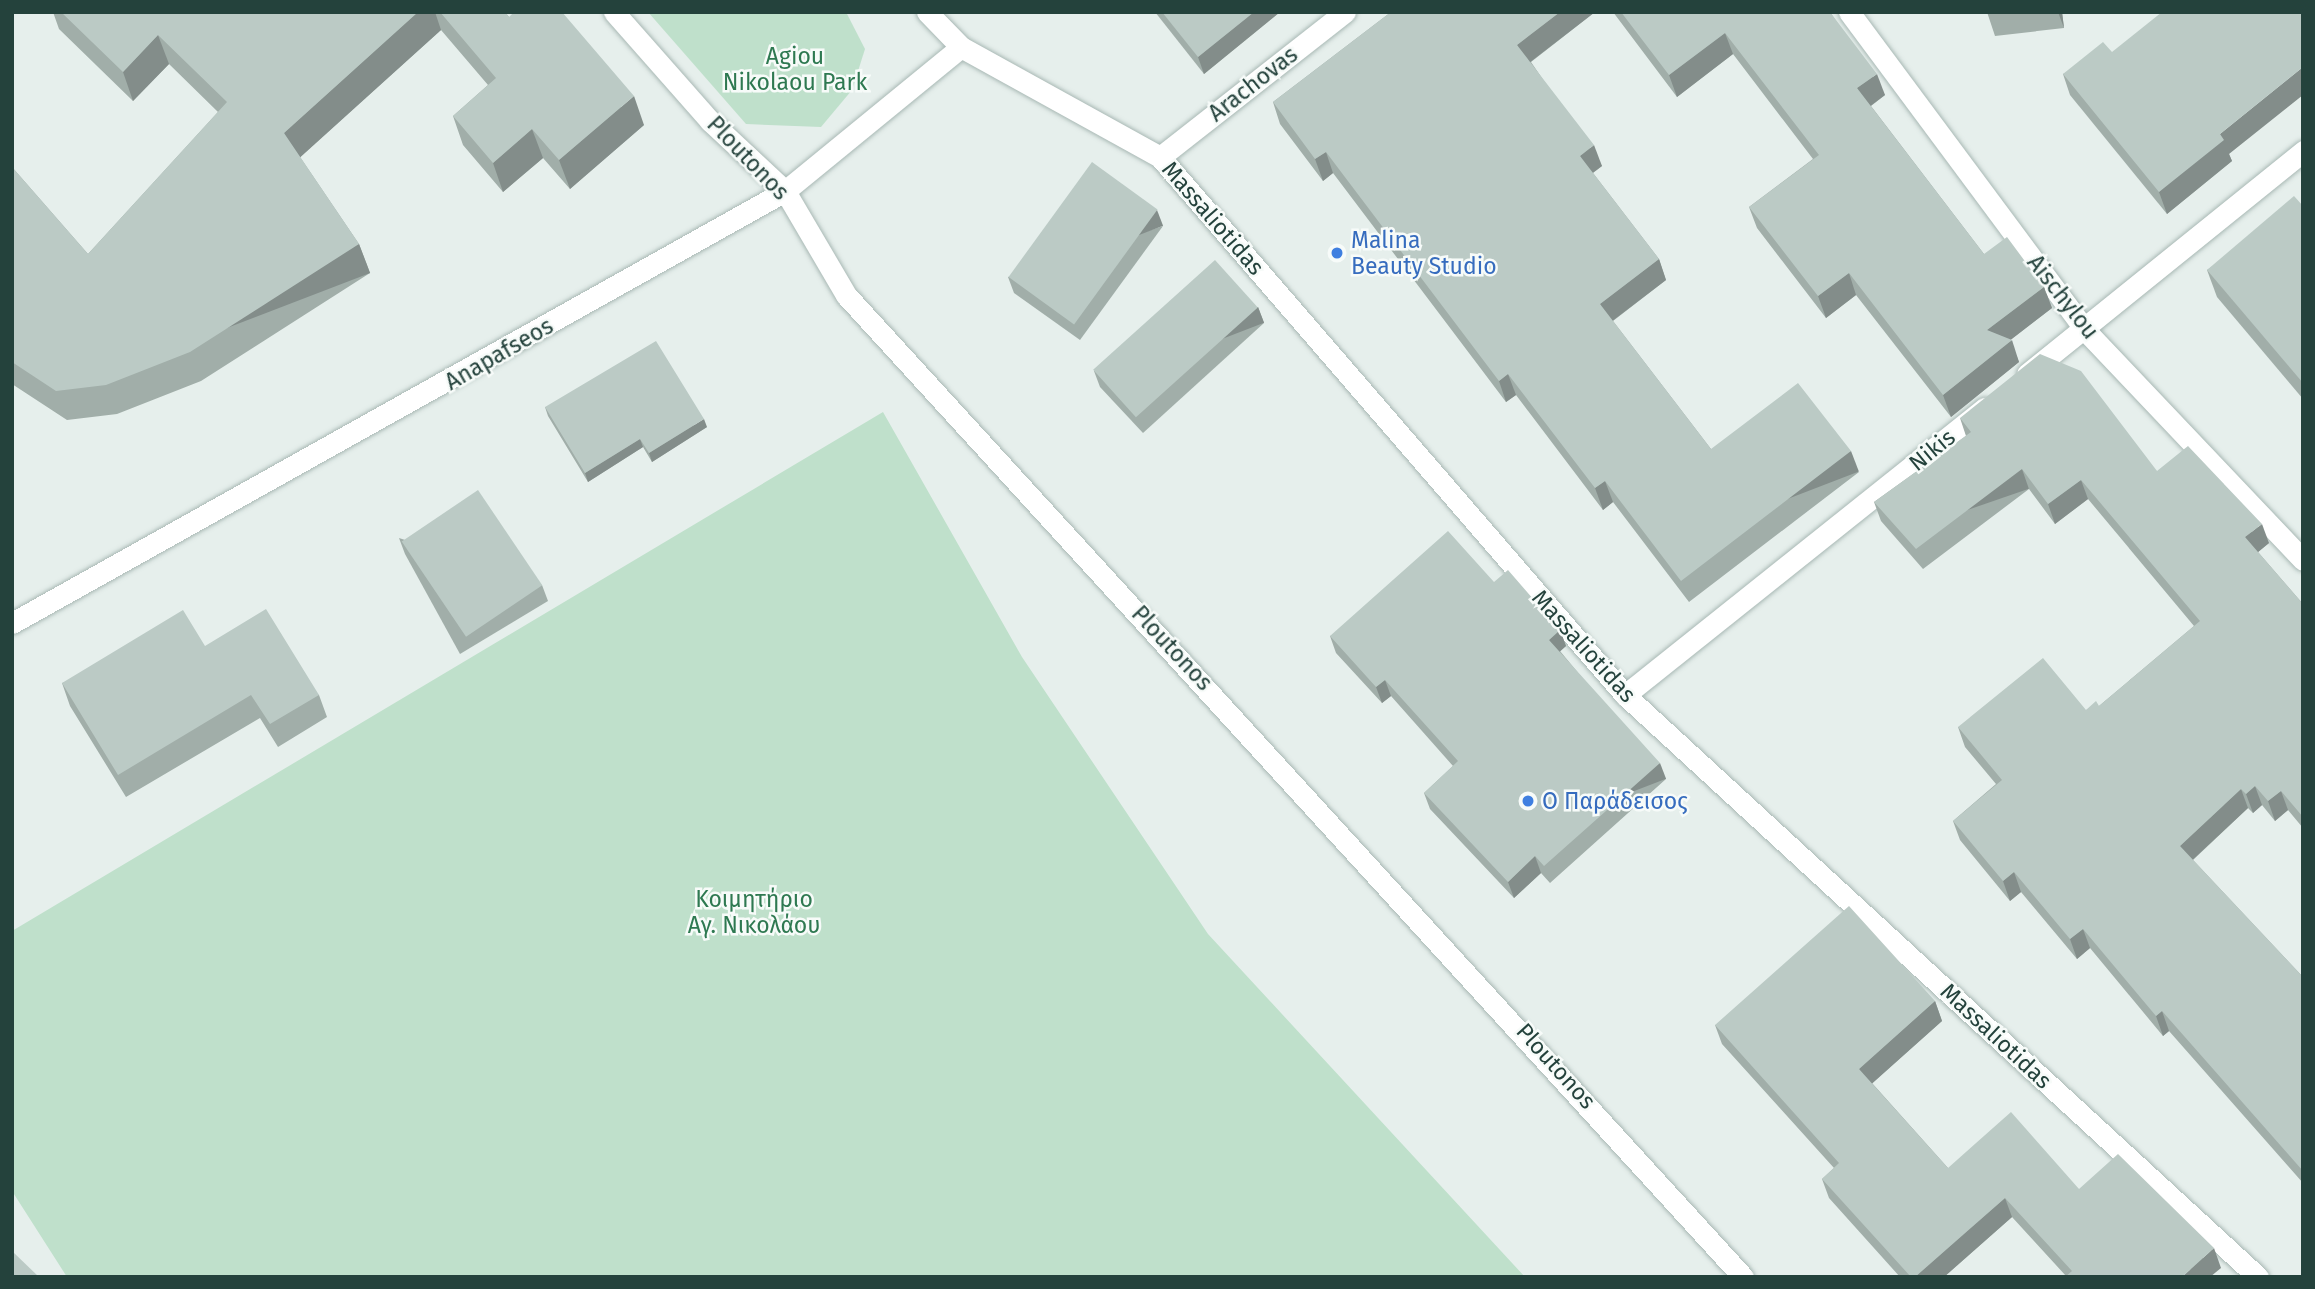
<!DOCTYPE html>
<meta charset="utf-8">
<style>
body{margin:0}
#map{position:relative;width:2315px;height:1289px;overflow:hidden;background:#e6efec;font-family:"Fira Sans",sans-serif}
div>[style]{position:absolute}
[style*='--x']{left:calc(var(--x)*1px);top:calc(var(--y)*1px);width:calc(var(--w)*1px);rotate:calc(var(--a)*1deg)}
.green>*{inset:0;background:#bfe0cb}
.roads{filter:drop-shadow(0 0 2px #a8b8b4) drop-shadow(0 0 2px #a8b8b4)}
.street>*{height:21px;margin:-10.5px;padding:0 10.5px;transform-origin:10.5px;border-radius:10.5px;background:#fff}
.wall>*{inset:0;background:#a1aea9}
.shaded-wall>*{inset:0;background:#838d8a;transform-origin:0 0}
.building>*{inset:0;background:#bbcac5;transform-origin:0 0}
.dots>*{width:19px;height:19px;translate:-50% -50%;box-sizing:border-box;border:4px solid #f7fbf9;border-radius:50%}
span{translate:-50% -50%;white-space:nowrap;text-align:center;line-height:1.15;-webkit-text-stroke:5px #f7fbf9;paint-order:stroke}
.park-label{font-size:23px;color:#2e7951}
.street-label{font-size:23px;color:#24423c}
.shop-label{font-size:23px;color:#366cbe}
.left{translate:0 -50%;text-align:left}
.frame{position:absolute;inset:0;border:14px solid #24423c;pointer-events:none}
</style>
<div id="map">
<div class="green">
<div style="clip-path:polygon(648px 12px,846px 12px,865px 49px,852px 90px,821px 127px,746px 124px)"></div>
<div style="clip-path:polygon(883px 412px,1022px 657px,1208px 934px,1525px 1277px,67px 1277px,12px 1191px,12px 931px)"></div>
</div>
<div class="roads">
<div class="street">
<div style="--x:614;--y:12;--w:145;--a:48.6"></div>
<div style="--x:710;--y:121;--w:103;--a:43"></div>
<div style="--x:785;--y:191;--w:121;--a:59.6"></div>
<div style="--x:846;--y:295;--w:1330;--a:47.59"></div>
<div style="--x:927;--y:12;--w:49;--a:45.8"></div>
<div style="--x:961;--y:47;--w:227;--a:28.9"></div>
<div style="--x:1160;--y:157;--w:711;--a:49.16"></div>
<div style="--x:1625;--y:695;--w:860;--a:42.6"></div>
<div style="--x:1849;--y:12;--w:395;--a:53.4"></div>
<div style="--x:2084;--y:329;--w:318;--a:46.5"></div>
<div style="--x:1160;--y:157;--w:235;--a:-38.1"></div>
<div style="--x:2027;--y:374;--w:355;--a:-38.9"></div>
<div style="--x:12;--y:623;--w:886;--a:-29.2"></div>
<div style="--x:785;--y:191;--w:227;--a:-39.3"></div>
<div style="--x:1625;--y:695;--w:460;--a:-38.6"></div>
</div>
</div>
<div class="wall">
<div style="clip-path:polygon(53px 12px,505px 12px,509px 17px,644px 125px,570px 189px,543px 158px,503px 192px,463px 145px,453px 116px,488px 85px,441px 30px,300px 157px,359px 244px,370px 273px,201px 381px,117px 414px,67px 420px,12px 384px,12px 167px,88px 254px,218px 112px,169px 64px,133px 101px,59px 29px)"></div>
<div style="clip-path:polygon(1155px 12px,1280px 12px,1204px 74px)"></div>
<div style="clip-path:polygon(1391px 12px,1595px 12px,1531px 62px,1602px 166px,1593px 173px,1659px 259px,1666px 280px,1613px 321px,1711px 449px,1859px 472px,1689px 602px,1613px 502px,1603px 510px,1516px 395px,1506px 402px,1333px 173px,1323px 181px,1280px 124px,1273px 102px)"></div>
<div style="clip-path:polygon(1613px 12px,1830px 12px,1885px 95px,1871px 106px,1984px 254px,2044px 287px,2052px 308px,2010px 340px,2019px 362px,1951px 417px,1856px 295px,1826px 318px,1757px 228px,1749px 207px,1813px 159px,1733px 54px,1677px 97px)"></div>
<div style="clip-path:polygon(1987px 12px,2062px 12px,2064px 28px,1995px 36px)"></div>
<div style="clip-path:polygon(2112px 52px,2229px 154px,2232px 161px,2167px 214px,2070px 95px,2063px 74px)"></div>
<div style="clip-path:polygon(2303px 206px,2303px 399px,2217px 297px,2207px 270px)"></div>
<div style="clip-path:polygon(1163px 226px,1080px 340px,1014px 293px,1008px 277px)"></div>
<div style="clip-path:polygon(1258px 307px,1264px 323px,1143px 433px,1100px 387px,1094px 371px)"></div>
<div style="clip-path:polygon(545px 407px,707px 427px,652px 462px,643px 447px,588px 482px,548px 416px)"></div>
<div style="clip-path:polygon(1960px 418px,2157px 471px,2269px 543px,2258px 552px,2303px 604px,2303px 828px,2288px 810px,2275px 821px,2262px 805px,2253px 813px,2248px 808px,2193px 860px,2303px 977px,2303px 1183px,2169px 1031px,2163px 1036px,2090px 948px,2077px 959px,2021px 892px,2010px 901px,1960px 840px,1953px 821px,1996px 784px,1965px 747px,1958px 727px,2086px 710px,2099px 706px,2194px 626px,2088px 499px,2055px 524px,2029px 489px,1923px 569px,1881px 521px,1874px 502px,1966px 436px)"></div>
<div style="clip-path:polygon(399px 538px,542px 585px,548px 601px,460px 654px,405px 554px)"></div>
<div style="clip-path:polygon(1494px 582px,1560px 630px,1566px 646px,1560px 651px,1666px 779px,1550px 883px,1541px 873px,1514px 898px,1430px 809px,1424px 793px,1453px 766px,1391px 696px,1382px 703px,1336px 653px,1330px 636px)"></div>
<div style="clip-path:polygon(205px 646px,319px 695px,327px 717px,278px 747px,260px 718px,126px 797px,70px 706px,62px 683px)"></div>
<div style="clip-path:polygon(1935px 1001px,1942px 1021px,1872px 1083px,1948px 1168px,2079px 1189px,2221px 1268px,2066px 1276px,2012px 1217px,1944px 1277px,1900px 1277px,1829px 1198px,1822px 1179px,1834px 1168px,1722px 1044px,1715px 1025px)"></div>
</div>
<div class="shaded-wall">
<div style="clip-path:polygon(418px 12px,435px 12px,441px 30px,295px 162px,284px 133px)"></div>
<div style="clip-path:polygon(1254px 12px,1280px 12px,1204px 74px,1198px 57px)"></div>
<div style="clip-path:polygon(1560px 12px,1595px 12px,1525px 66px,1517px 45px)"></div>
<div style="clip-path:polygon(2058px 12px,2062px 12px,2064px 28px)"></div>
<div style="clip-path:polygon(1725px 33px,1733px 54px,1677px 97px,1669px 75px)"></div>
<div style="clip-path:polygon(158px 35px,169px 64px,133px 101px,123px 72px)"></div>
<div style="clip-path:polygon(2303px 67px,2303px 95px,2229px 154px,2232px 161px,2167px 214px,2159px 192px,2220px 134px)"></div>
<div style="clip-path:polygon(1877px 74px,1885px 95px,1865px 110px,1857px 88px)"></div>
<div style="clip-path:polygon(634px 96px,644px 125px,570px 189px,559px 160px)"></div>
<div style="clip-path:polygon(532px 129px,543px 158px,503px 192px,493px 163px)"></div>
<div style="clip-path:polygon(1594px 145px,1602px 166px,1587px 177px,1580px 156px)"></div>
<div style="clip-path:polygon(1326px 152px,1333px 173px,1323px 181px,1315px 159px)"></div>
<div style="left:1157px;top:210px;width:17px;height:141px;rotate:69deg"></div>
<div style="left:359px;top:244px;width:31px;height:201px;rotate:69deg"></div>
<div style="clip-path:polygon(1659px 259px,1666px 280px,1607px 325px,1600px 304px)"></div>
<div style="clip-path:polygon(1849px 273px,1856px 295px,1826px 318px,1818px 296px)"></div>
<div style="clip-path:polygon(2044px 287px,2052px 308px,1995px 352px,1987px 330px)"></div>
<div style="left:1258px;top:307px;width:17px;height:164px;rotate:69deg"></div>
<div style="clip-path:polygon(2012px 340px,2019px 362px,1951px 417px,1943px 395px)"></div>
<div style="clip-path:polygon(1508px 374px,1516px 395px,1506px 402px,1499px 381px)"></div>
<div style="clip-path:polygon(704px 419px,707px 427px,652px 462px,649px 453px)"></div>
<div style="clip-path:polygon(640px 439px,643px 447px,588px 482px,585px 473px)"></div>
<div style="left:1851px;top:451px;width:22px;height:214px;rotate:69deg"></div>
<div style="left:2022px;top:469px;width:21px;height:133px;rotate:71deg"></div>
<div style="clip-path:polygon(2081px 480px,2088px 499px,2055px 524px,2048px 504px)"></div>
<div style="clip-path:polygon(1605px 481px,1613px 502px,1603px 510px,1595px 488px)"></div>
<div style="clip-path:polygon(2262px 524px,2269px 543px,2252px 557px,2245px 537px)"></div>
<div style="clip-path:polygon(1560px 630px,1566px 646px,1555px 656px,1549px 640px)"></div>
<div style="clip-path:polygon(1385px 680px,1391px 696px,1382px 703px,1376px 687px)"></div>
<div style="left:1660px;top:763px;width:17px;height:155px;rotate:69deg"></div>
<div style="clip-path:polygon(2255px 786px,2262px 805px,2253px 813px,2246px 794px)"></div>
<div style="clip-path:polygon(2241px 789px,2248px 808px,2187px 865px,2180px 846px)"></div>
<div style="clip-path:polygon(2281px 791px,2288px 810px,2275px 821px,2268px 801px)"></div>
<div style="clip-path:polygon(1535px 856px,1541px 873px,1514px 898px,1508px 882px)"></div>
<div style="clip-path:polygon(2014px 872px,2021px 892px,2010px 901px,2003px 881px)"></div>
<div style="clip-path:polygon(2083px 929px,2090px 948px,2077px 959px,2070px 939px)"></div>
<div style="clip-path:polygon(1935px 1001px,1942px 1021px,1866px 1089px,1859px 1069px)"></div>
<div style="clip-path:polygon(2162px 1011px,2169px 1031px,2163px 1036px,2156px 1016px)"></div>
<div style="clip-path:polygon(2005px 1198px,2012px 1217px,1944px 1277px,1915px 1277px)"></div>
<div style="clip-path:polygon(2214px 1248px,2221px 1268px,2210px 1277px,2182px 1277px)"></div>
</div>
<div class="building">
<div style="clip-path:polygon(61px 12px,418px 12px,284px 133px,359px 244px,190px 352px,106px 385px,56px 391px,12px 362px,12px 167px,88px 254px,227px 102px,158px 35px,123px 72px)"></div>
<div style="clip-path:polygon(440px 12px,505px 12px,509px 17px,514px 12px,562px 12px,634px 96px,559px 160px,532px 129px,493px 163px,453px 116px,496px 78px)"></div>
<div style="clip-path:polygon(1162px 12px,1254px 12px,1198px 57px)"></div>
<div style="clip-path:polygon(1391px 12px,1560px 12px,1517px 45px,1594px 145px,1580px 156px,1659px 259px,1600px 304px,1711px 449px,1798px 383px,1851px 451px,1681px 581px,1605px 481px,1595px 488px,1508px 374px,1499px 381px,1326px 152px,1315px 159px,1273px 102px)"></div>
<div style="clip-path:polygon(1621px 12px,1830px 12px,1877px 74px,1857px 88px,1984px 254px,2007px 237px,2044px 287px,1987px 330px,2012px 340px,1943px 395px,1849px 273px,1818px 296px,1749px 207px,1819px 155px,1725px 33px,1669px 75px)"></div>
<div style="clip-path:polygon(2162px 12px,2303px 12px,2303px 67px,2220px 134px,2224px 140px,2159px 192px,2063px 74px,2103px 42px,2112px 52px)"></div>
<div style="left:1092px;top:162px;width:81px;height:142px;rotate:36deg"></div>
<div style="clip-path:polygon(2294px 196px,2303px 206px,2303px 383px,2207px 270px)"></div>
<div style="left:1215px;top:260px;width:64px;height:164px;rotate:48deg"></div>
<div style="clip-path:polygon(656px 341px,704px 419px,649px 453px,640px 439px,585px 473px,545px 407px)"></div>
<div style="clip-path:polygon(2040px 354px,2081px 371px,2157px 471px,2188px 446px,2262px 524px,2245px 537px,2303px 604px,2303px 817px,2281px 791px,2268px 801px,2255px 786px,2246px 794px,2241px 789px,2180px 846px,2303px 977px,2303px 1171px,2162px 1011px,2156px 1016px,2083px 929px,2070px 939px,2014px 872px,2003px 881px,1953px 821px,2002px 780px,1958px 727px,2043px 658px,2086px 710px,2096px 701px,2099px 706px,2200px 621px,2081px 480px,2048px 504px,2022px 469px,1916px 549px,1874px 502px,1971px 432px,1960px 418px)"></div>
<div style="left:478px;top:490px;width:115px;height:92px;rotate:56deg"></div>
<div style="clip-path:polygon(1448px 531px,1494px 582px,1508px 570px,1560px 630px,1549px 640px,1660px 763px,1544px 866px,1535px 856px,1508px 882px,1424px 793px,1458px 761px,1385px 680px,1376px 687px,1330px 636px)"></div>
<div style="clip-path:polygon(266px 609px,319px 695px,270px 724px,251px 695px,118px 775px,62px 683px,183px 610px,205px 646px)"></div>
<div style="clip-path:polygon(1849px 906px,1935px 1001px,1859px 1069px,1948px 1168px,2011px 1112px,2079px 1189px,2118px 1154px,2214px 1248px,2182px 1277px,2065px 1277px,2072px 1271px,2005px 1198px,1915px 1277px,1911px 1277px,1822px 1179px,1839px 1163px,1715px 1025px)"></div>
<div style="clip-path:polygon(12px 1251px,39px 1277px,12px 1277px)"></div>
</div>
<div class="dots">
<div style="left:1337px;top:253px;background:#3f7fe0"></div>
<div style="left:1528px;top:801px;background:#3f7fe0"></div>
</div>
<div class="park-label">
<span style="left:795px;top:69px">Agiou<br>Nikolaou Park</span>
<span style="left:754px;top:912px">Κοιμητήριο<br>Αγ. Νικολάου</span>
</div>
<div class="street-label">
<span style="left:1253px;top:84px;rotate:-38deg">Arachovas</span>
<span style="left:748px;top:158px;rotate:46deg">Ploutonos</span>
<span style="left:1213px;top:218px;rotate:49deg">Massaliotidas</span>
<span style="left:2063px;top:297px;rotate:52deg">Aischylou</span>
<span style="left:499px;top:354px;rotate:-30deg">Anapafseos</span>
<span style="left:1932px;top:450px;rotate:-39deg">Nikis</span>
<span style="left:1584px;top:646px;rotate:48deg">Massaliotidas</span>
<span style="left:1172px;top:648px;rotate:47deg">Ploutonos</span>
<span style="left:1996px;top:1036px;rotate:43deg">Massaliotidas</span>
<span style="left:1556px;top:1066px;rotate:48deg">Ploutonos</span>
</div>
<div class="shop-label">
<span class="left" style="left:1351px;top:253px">Malina<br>Beauty Studio</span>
<span class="left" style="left:1542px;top:801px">Ο Παράδεισος</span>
</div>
<div class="frame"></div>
</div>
